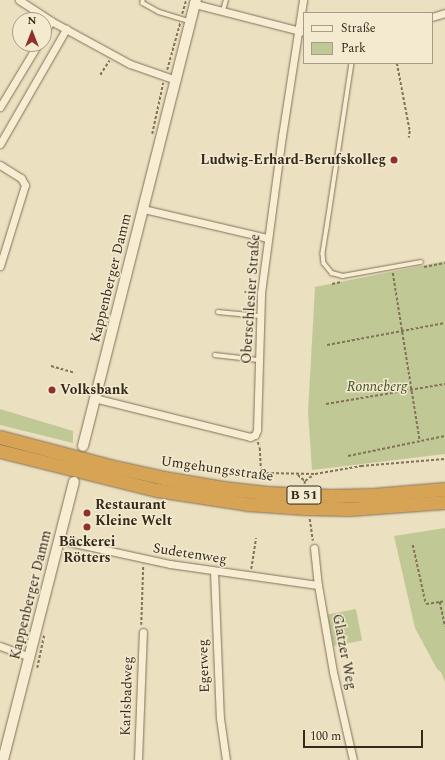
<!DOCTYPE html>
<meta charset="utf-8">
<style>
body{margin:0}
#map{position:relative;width:445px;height:760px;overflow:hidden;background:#ebe0c0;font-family:Spectral,serif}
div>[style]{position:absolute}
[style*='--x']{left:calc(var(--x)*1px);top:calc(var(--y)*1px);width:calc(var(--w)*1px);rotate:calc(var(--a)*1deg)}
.green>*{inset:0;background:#c0c895;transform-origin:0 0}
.path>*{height:1.5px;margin-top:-0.75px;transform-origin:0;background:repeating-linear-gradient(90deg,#837159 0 3px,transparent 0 5px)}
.roads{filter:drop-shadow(0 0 1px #837159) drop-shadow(0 0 1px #837159)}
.lane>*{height:3.5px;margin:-1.75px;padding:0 1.75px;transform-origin:1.75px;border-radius:1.75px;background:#f6edd3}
.street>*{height:7px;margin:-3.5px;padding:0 3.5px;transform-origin:3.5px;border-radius:3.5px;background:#f6edd3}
.secondary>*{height:10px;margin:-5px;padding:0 5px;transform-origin:5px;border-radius:5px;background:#f6edd3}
.highway>*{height:13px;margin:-6.5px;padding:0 6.5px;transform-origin:6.5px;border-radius:6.5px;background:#d7a354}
.dots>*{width:11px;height:11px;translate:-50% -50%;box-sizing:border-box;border:2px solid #f3eacf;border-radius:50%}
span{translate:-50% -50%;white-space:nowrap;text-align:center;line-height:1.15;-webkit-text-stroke:3px #f3eacf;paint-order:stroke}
.shield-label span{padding:1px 3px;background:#f3eacf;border:1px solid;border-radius:3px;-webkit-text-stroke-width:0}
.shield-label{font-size:13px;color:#33291d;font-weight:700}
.poi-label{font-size:14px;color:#33291d;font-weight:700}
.right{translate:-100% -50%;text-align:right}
.left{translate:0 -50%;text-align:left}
.street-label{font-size:14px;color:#33291d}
.park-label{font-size:14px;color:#424f24;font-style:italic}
.legend{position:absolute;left:303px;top:12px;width:130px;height:52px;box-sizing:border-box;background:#f3eacf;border:1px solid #a69d88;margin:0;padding:5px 7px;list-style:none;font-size:12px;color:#33291d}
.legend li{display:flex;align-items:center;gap:8px;height:20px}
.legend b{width:20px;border:1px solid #a69d88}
.north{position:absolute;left:12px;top:12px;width:40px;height:40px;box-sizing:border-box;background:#f3eacf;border:1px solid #a69d88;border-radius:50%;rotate:0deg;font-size:11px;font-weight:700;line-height:16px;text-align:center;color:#33291d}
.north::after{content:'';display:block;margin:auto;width:14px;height:18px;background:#8f302d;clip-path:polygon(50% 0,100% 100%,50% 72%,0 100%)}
.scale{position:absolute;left:303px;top:730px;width:120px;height:18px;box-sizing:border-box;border:2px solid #33291d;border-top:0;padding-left:5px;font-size:12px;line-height:14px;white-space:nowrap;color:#33291d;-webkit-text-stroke:3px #f3eacf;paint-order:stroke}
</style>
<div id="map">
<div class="green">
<div style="clip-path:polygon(445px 261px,445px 454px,312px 470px,308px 412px,315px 287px)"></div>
<div style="clip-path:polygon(0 409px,73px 431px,73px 443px,0 425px)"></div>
<div style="clip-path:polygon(445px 528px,445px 682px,441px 672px,437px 669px,415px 628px,394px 536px)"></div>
<div style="left:356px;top:609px;width:32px;height:29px;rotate:79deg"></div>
</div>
<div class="path">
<div style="--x:182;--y:14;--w:15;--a:-74"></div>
<div style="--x:397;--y:63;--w:69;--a:79.2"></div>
<div style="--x:410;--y:131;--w:7;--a:98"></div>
<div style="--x:167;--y:70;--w:49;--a:-74.5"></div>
<div style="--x:100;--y:75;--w:17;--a:-57"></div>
<div style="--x:152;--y:134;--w:52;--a:-77.8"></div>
<div style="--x:424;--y:267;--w:21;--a:-11"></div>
<div style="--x:393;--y:273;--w:170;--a:80.9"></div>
<div style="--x:332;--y:284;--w:9;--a:-13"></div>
<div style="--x:327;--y:345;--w:120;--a:-10.6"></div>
<div style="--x:51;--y:366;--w:25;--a:16"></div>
<div style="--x:326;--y:404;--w:121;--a:-9.5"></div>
<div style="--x:258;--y:442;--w:6;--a:72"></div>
<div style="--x:260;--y:448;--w:20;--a:87"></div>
<div style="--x:261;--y:468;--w:7;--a:45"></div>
<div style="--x:266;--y:473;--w:49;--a:1.2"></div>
<div style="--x:315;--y:474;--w:47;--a:-9.9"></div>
<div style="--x:361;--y:466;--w:84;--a:-4.8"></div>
<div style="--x:348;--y:456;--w:99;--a:-11.7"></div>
<div style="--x:298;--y:475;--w:9;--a:41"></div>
<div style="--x:305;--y:481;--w:3;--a:90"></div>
<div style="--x:305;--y:481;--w:10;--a:-37"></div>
<div style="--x:310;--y:519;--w:22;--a:82"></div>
<div style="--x:413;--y:545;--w:60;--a:77.6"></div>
<div style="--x:426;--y:604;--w:14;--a:-8"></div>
<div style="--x:440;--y:602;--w:25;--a:78"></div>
<div style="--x:251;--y:569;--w:31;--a:-81"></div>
<div style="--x:440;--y:602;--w:5;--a:-11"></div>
<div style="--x:141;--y:625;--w:60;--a:-88.1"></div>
<div style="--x:37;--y:668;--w:33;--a:-78"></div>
</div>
<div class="roads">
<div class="lane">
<div style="--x:143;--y:0;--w:3;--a:90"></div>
<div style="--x:143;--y:3;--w:18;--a:29"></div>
<div style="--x:159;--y:12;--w:31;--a:17"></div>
<div style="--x:223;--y:11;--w:11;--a:-75"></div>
<div style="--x:352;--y:63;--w:167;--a:98.6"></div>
<div style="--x:327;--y:228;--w:26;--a:99"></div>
<div style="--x:323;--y:254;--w:9;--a:84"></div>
<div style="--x:324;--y:263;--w:13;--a:51"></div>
<div style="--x:332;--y:273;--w:11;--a:15"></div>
<div style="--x:343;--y:276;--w:79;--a:-10.2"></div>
<div style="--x:218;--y:312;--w:42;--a:5.4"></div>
<div style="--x:215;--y:355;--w:43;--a:6.6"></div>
</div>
<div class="street">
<div style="--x:19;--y:0;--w:38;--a:33"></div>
<div style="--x:51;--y:21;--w:90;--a:28.6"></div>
<div style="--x:130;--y:64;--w:49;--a:19.2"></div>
<div style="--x:195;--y:4;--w:113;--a:14.4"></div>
<div style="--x:432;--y:17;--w:14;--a:-17"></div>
<div style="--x:44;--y:33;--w:14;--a:-60"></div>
<div style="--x:0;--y:107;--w:74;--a:-58.9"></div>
<div style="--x:0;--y:144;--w:133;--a:-60.1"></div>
<div style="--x:0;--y:165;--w:25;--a:32"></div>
<div style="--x:21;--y:178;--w:8;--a:60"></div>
<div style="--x:25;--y:185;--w:85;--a:107.2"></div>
<div style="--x:143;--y:209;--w:128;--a:13.1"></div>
<div style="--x:94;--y:398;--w:161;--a:14"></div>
<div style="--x:250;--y:437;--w:5;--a:-22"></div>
<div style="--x:255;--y:435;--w:5;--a:-68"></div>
<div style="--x:257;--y:430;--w:137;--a:-88.3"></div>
<div style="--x:261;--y:293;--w:158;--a:-82.4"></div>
<div style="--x:282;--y:136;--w:138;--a:-81.2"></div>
<div style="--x:60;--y:540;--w:113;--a:12.3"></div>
<div style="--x:170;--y:564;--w:149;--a:8.1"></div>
<div style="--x:314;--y:548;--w:37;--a:84"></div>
<div style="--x:318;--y:585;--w:88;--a:80.2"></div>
<div style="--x:333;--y:672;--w:90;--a:77.2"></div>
<div style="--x:214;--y:571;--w:147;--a:87.7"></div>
<div style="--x:220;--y:718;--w:42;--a:81.9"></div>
<div style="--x:0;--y:646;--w:32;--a:20"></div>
<div style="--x:138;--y:760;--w:128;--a:-87.8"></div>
</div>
<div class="secondary">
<div style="--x:83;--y:446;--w:460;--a:-75.8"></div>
<div style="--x:3;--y:760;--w:287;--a:-75.7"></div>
</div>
<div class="highway">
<div style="--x:0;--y:437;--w:114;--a:14.8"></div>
<div style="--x:110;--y:466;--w:55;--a:12.5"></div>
<div style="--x:164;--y:478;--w:60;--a:9.6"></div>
<div style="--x:223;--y:488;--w:44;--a:6.5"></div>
<div style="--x:267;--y:493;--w:64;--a:2.7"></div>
<div style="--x:331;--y:496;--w:42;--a:-1.4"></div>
<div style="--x:373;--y:495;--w:72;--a:-4.8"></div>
<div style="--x:0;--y:451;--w:162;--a:14"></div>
<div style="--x:157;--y:490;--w:91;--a:8.8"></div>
<div style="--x:247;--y:504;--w:58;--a:3.9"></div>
<div style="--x:305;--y:508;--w:44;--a:1.3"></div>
<div style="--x:349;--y:509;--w:96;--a:-4.2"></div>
</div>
</div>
<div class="dots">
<div style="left:394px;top:160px;background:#8f302d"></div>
<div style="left:52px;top:390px;background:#8f302d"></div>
<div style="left:87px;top:513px;background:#8f302d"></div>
<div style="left:87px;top:527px;background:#8f302d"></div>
</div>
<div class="shield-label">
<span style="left:304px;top:495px">B 51</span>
</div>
<div class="poi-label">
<span class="right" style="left:386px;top:160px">Ludwig-Erhard-Berufskolleg</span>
<span class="left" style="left:60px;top:390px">Volksbank</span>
<span class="left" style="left:95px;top:513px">Restaurant<br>Kleine Welt</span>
<span style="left:87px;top:550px">Bäckerei<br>Rötters</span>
</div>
<div class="street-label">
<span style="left:111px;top:278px;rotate:-76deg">Kappenberger Damm</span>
<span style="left:251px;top:299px;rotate:-86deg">Oberschlesier Straße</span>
<span style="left:217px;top:469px;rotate:8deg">Umgehungsstraße</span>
<span style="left:190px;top:554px;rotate:9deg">Sudetenweg</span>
<span style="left:31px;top:595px;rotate:-76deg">Kappenberger Damm</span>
<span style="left:344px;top:652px;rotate:79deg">Glatzer Weg</span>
<span style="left:204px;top:666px;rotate:-92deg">Egerweg</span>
<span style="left:127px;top:696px;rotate:-88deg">Karlsbadweg</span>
</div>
<div class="park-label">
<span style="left:377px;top:387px">Ronneberg</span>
</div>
<ul class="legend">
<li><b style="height:5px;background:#f6edd3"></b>Straße</li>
<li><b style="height:11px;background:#c0c895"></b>Park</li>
</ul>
<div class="north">N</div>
<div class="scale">100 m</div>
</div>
